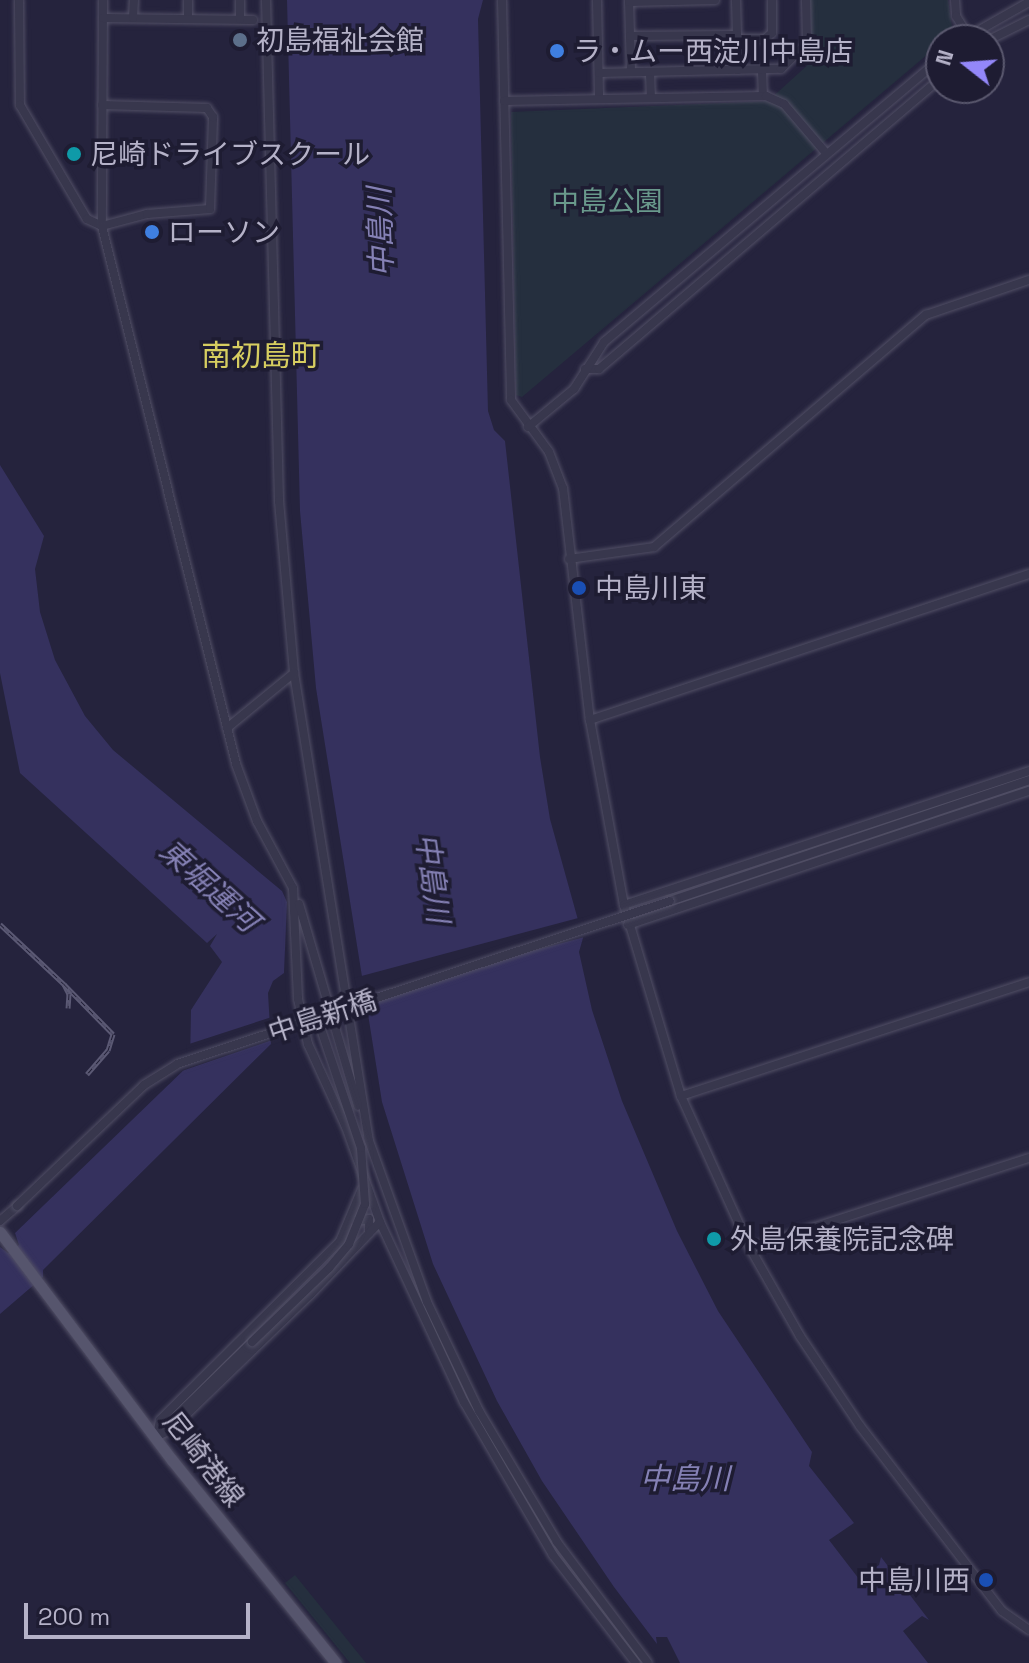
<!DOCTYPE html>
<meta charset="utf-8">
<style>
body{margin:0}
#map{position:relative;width:1029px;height:1663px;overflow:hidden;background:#25233d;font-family:"Space Grotesk","Noto Sans JP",sans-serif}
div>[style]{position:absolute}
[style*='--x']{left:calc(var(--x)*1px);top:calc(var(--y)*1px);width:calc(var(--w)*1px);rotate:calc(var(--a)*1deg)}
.green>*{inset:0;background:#252f3e}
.water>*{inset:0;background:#35315e}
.pier>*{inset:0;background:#25233d;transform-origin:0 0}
.roads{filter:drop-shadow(0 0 2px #514f65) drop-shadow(0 0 2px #514f65)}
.minor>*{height:8px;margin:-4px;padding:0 4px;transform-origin:4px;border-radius:4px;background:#38374d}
.major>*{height:11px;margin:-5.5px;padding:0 5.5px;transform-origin:5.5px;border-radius:5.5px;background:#56556d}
.rail>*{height:5px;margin-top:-2.5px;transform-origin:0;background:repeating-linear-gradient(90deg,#1e1c32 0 6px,#5b5974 0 12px);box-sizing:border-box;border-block:2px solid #5b5974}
.bridges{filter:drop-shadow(0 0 2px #514f65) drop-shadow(0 0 2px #514f65)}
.minor-bridge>*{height:8px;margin:-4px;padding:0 4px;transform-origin:4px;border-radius:4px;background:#38374d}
.dots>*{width:22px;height:22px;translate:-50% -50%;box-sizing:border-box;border:4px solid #1e1c32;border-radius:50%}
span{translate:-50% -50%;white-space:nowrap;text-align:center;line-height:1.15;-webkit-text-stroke:7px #1e1c32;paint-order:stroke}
.poi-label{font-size:28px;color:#b5b2c8}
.left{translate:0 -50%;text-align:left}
.right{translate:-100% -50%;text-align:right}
.park-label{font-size:28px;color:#69998c}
.street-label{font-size:28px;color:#b5b2c8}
.water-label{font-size:30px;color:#8581b5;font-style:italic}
.neighbourhood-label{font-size:30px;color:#d6cd60}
.north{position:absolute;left:925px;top:24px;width:80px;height:80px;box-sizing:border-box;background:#1e1c32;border:2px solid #5a586e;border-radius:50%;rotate:287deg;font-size:22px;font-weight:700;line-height:32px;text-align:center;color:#b5b2c8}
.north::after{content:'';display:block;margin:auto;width:28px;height:36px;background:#9387f9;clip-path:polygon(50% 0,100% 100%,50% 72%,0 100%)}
.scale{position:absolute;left:24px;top:1603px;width:226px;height:36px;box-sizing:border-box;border:4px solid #b5b2c8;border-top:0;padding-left:10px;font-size:24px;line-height:28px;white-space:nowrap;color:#b5b2c8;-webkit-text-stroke:6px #1e1c32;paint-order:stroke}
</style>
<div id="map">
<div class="green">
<div style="clip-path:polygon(810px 0,948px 0,953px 33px,522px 397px,516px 395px,511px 112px,768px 101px,811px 62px)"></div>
<div style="clip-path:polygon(295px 1575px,341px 1632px,366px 1663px,350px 1663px,285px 1583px)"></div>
</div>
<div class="water">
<div style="clip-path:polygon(287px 0,483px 0,478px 19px,488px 411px,494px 430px,505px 441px,540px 757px,550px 819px,583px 938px,579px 952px,592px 1010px,622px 1101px,677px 1231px,718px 1311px,812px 1452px,809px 1466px,854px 1523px,829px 1540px,859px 1579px,879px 1565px,881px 1557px,929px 1620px,922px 1616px,903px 1631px,928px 1663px,680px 1663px,667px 1637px,656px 1637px,657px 1644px,614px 1587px,542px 1481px,497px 1401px,433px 1264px,382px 1102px,316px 688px,300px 511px)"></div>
<div style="clip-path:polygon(0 465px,44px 536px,35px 569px,40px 612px,55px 660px,85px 716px,113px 750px,282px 891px,287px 902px,284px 973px,273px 981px,268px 993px,271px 1044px,43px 1270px,43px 1277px,0 1314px,0 1247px,8px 1253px,19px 1245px,15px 1233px,190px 1064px,191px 1010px,222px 962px,210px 946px,217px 934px,207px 943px,20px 773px,0 673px)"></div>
</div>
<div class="pier">
<div style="left:582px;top:917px;width:20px;height:236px;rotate:75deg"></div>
<div style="clip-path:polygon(275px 1016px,275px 1039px,179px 1072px,187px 1060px,186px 1045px)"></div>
</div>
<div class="roads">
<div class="minor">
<div style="--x:19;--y:0;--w:105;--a:89.5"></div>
<div style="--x:20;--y:105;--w:132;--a:59.6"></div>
<div style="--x:87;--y:219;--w:17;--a:25"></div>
<div style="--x:102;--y:226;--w:47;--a:-14.9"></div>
<div style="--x:147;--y:214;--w:63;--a:-4.5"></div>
<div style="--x:210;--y:209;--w:92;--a:-88.1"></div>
<div style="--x:213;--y:117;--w:11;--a:-124"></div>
<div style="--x:207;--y:108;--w:105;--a:-178.4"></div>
<div style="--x:103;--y:0;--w:226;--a:90.3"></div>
<div style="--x:102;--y:226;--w:554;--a:76.01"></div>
<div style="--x:236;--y:764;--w:61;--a:69.8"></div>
<div style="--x:257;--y:821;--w:76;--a:61.8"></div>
<div style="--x:293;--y:888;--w:111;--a:87.4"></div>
<div style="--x:298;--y:999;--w:46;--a:77.5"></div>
<div style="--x:308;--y:1044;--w:91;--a:65.4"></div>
<div style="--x:346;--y:1127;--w:101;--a:70.3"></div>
<div style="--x:380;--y:1222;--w:199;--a:65"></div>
<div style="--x:464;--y:1402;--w:177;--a:59.8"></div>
<div style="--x:553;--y:1555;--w:136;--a:52.5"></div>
<div style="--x:188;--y:0;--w:19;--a:90"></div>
<div style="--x:266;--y:0;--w:501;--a:88.51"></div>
<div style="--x:279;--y:501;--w:173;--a:85"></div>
<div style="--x:294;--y:673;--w:473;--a:80.9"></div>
<div style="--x:502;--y:0;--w:400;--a:88.7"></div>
<div style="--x:511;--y:400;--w:64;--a:53.8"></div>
<div style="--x:549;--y:452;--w:39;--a:69"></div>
<div style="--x:563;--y:488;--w:234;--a:83.4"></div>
<div style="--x:590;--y:720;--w:188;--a:79.6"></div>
<div style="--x:624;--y:905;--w:199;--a:73.4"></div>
<div style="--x:681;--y:1096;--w:167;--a:65.6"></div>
<div style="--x:750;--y:1248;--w:101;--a:60.4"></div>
<div style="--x:800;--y:1336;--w:108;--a:56.3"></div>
<div style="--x:860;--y:1426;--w:233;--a:52.5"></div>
<div style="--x:1002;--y:1611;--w:33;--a:35"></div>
<div style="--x:597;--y:0;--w:99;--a:88.8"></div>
<div style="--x:629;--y:0;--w:72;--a:88.4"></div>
<div style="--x:736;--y:0;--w:70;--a:88.4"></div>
<div style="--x:955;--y:0;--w:16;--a:86"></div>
<div style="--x:956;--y:16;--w:22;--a:58"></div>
<div style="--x:629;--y:2;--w:86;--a:-1.3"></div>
<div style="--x:103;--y:18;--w:150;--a:0.8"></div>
<div style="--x:133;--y:18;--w:18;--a:-87"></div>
<div style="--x:240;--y:19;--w:19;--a:-90"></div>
<div style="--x:630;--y:36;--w:107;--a:-0.5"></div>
<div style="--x:737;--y:39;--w:28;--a:0"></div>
<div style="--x:765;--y:39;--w:9;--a:-41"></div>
<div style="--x:772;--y:33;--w:33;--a:-90"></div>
<div style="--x:962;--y:40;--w:77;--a:-29.6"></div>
<div style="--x:989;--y:40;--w:45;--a:-26.6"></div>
<div style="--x:762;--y:70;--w:26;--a:88"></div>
<div style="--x:650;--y:72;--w:26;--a:88"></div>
<div style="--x:599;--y:73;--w:182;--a:-1.3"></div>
<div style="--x:781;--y:69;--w:37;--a:-45"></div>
<div style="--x:807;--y:43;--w:43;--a:-91.3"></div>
<div style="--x:504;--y:101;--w:262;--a:-1.1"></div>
<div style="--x:766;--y:96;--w:20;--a:24"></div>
<div style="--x:784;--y:104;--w:65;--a:49.4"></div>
<div style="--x:585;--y:369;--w:14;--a:0"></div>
<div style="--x:599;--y:369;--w:449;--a:-40.4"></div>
<div style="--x:528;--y:427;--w:60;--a:-39.6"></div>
<div style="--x:574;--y:389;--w:56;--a:-57.4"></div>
<div style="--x:604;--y:342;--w:441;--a:-40.1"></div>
<div style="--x:569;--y:559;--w:86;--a:-8"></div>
<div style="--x:654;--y:547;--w:358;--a:-40.5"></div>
<div style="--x:926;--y:315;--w:109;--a:-18.8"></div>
<div style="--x:590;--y:720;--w:463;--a:-18.4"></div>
<div style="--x:227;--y:728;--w:87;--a:-39.4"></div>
<div style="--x:670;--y:901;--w:379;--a:-18.6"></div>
<div style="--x:299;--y:904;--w:210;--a:73.7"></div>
<div style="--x:624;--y:905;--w:427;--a:-18.3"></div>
<div style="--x:628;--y:925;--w:423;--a:-18.5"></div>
<div style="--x:681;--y:1096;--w:366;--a:-18.1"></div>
<div style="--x:368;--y:1138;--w:174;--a:70.2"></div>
<div style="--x:427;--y:1302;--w:121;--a:64.5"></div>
<div style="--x:479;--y:1411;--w:152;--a:59.2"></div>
<div style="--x:557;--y:1542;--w:151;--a:53.1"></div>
<div style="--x:0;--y:1221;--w:23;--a:-41"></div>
<div style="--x:355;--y:1221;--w:14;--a:-8"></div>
<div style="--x:369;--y:1219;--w:14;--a:90"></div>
<div style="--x:750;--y:1248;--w:293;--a:-17.9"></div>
<div style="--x:171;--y:1421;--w:113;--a:-44.3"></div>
<div style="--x:157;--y:1436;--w:16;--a:-79"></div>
<div style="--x:160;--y:1420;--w:254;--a:-44.8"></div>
<div style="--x:340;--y:1241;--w:56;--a:-67.1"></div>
<div style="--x:157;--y:1436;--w:13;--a:-23"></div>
<div style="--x:169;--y:1431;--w:196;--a:-44"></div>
<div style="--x:310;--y:1295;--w:101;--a:-46.2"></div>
</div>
<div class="major">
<div style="--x:0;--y:1232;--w:286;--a:53"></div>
<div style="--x:172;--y:1460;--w:261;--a:51.1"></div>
</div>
</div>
<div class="rail">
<div style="--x:0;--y:924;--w:88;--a:43.2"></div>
<div style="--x:64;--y:984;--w:11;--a:63"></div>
<div style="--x:69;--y:994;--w:14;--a:94"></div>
<div style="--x:64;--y:984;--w:70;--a:45.6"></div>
<div style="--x:113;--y:1034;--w:17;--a:107"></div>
<div style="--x:108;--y:1050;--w:32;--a:131"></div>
</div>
<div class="bridges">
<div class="minor-bridge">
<div style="--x:17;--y:1206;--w:175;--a:-43.6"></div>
<div style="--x:144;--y:1085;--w:39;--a:-32"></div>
<div style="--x:177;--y:1064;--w:519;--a:-18.3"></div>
<div style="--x:252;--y:1342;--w:107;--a:-43.9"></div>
<div style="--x:329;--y:1268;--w:31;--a:-50"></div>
<div style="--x:349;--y:1244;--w:43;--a:-68.2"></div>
<div style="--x:365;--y:1204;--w:56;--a:-94.1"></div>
<div style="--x:361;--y:1148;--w:138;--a:-108.6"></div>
</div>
</div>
<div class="dots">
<div style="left:240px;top:40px;background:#5c6f8a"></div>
<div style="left:557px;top:51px;background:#3f7fe0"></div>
<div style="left:74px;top:154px;background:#0f9aa8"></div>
<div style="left:152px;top:232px;background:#3f7fe0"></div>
<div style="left:579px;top:588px;background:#1a4fb4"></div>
<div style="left:714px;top:1239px;background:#0f9aa8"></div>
<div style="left:986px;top:1580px;background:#1a4fb4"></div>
</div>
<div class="poi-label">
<span class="left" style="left:256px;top:40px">初島福祉会館</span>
<span class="left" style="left:573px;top:51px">ラ・ムー西淀川中島店</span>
<span class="left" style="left:90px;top:154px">尼崎ドライブスクール</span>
<span class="left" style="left:168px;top:232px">ローソン</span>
<span class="left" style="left:595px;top:588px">中島川東</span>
<span class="left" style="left:730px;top:1239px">外島保養院記念碑</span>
<span class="right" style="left:970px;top:1580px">中島川西</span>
</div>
<div class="park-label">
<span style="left:607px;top:201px">中島公園</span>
</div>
<div class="street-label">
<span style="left:322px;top:1016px;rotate:-18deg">中島新橋</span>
<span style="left:204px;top:1459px;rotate:52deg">尼崎港線</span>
</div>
<div class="water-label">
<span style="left:381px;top:232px;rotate:-92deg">中島川</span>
<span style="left:432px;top:878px;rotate:82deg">中島川</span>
<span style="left:209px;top:886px;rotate:42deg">東堀運河</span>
<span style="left:685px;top:1479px">中島川</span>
</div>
<div class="neighbourhood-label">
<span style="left:261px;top:356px">南初島町</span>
</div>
<div class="north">N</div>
<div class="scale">200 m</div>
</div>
